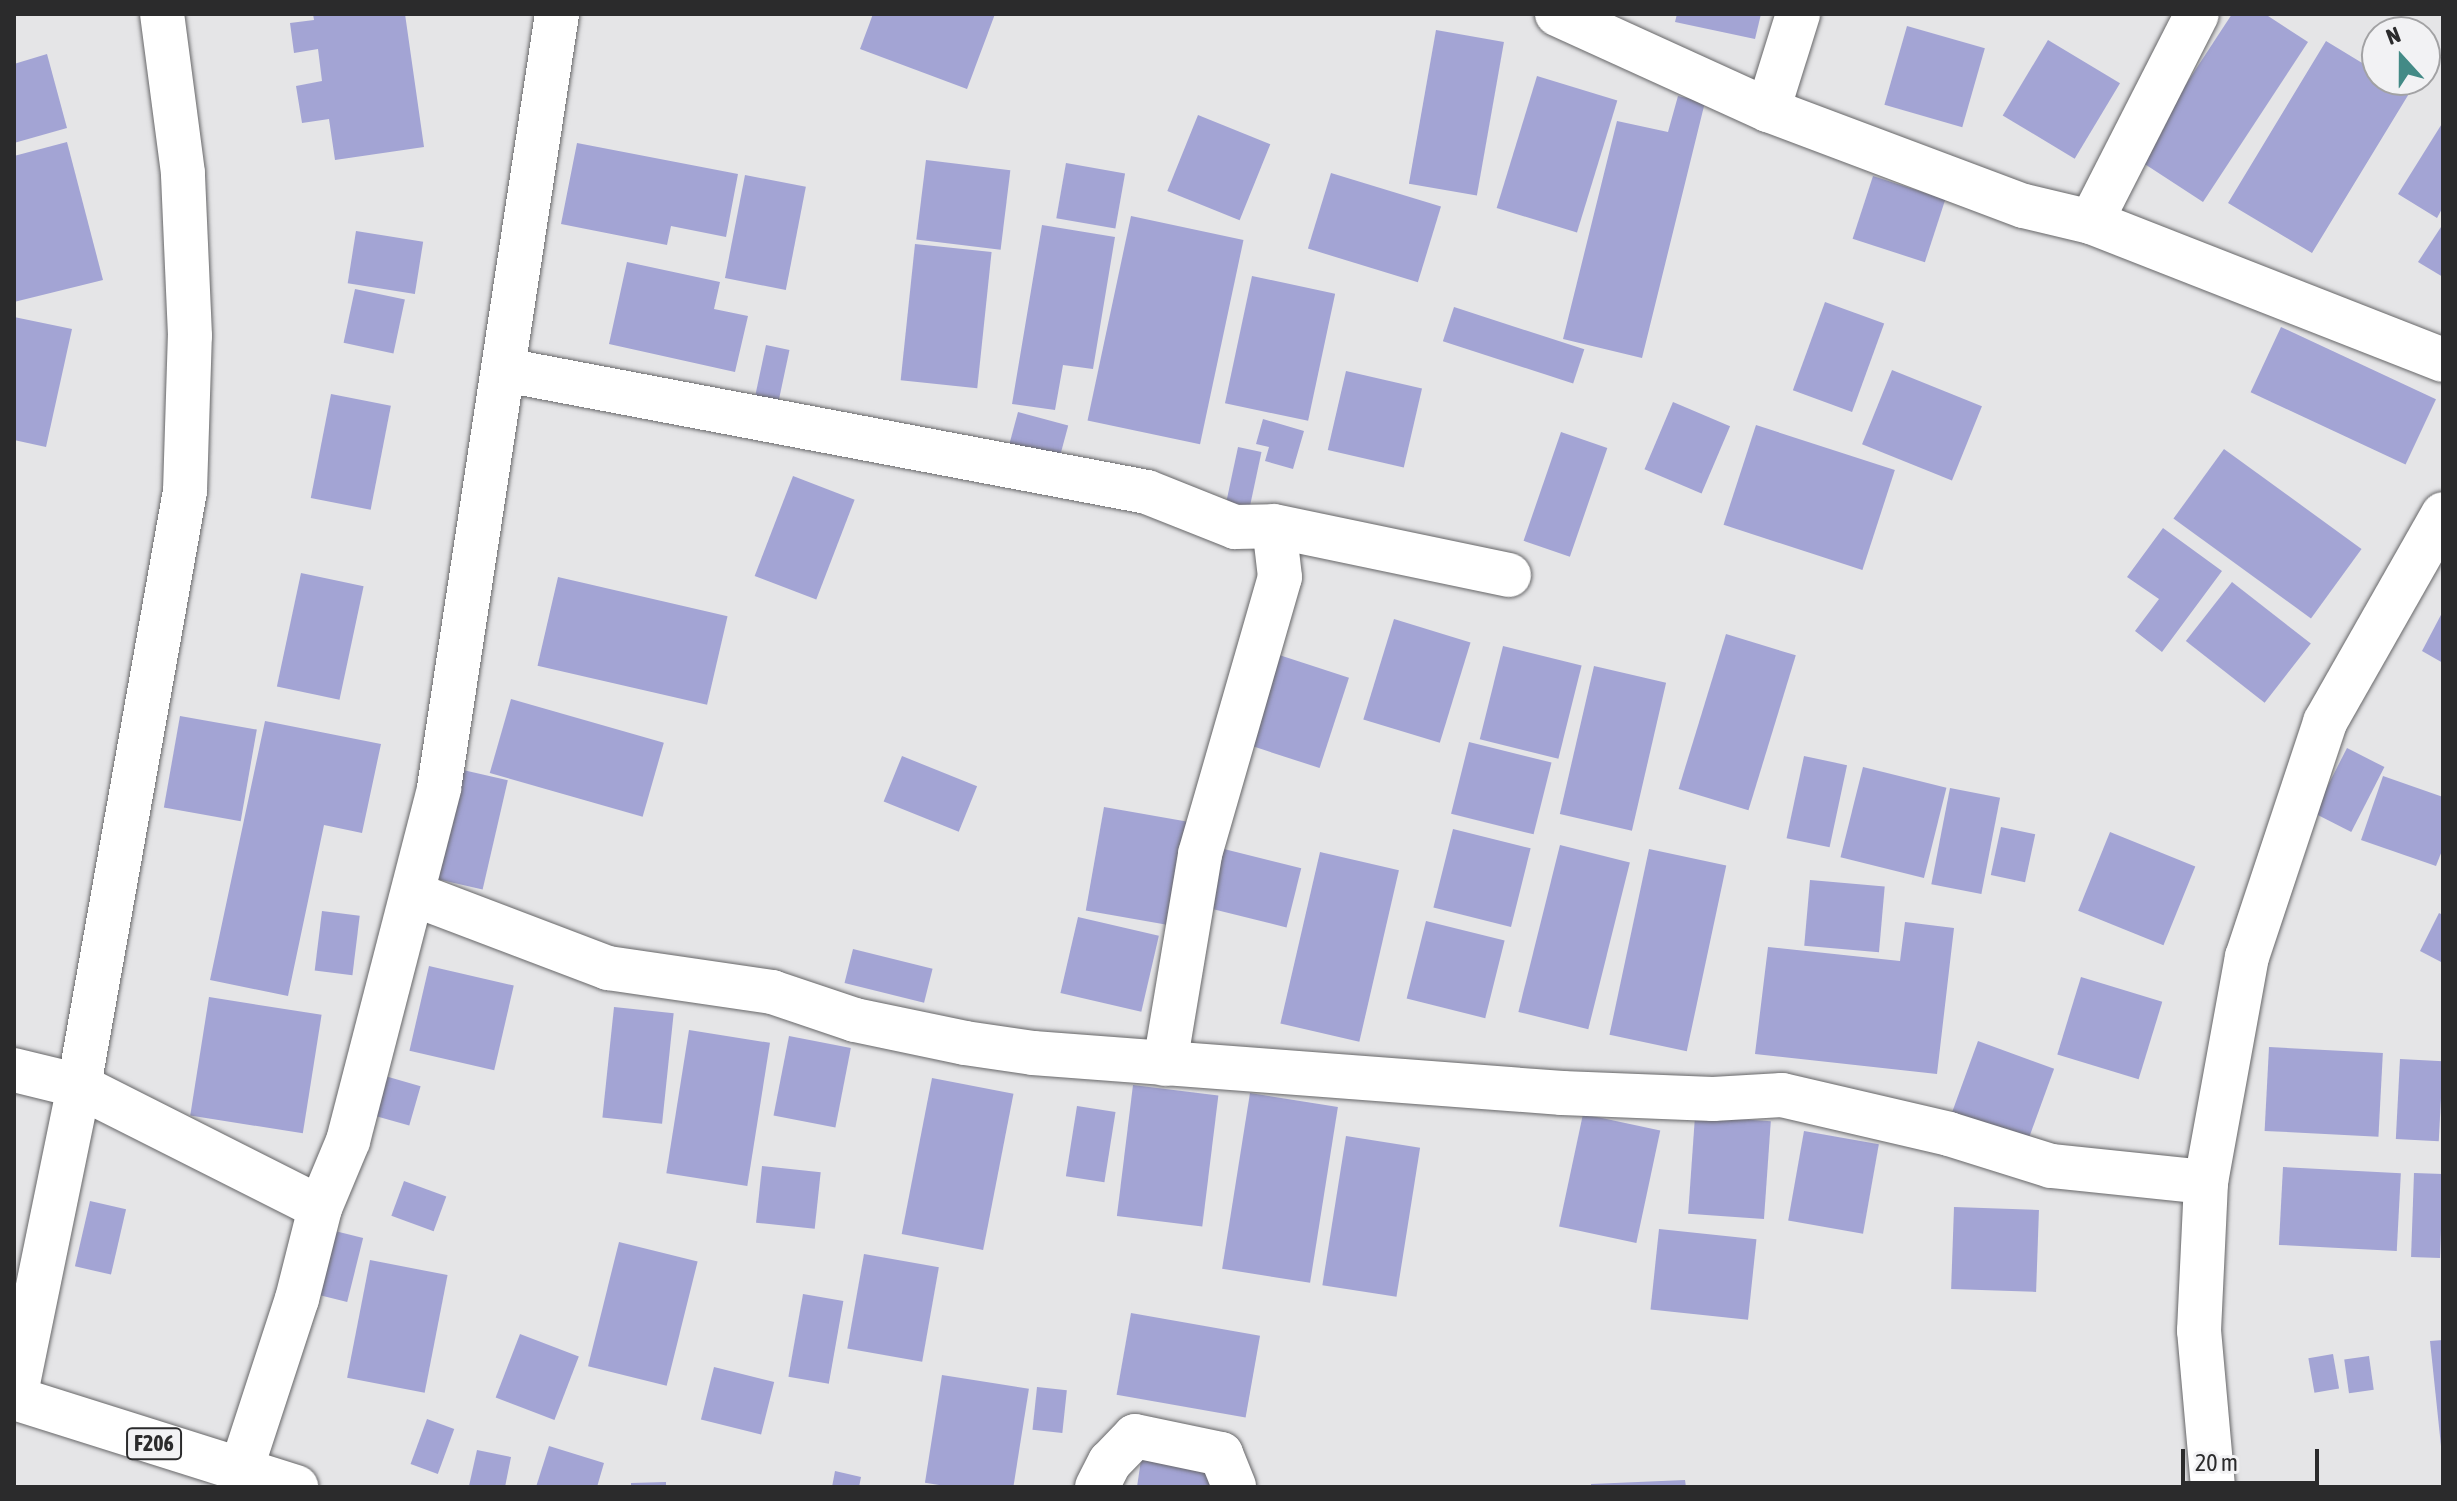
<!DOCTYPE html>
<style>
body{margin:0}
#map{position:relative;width:2457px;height:1501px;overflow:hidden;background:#e5e5e7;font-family:"Asap Condensed",sans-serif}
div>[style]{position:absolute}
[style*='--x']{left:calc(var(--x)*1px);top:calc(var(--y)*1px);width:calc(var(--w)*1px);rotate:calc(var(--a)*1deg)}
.building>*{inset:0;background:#a3a4d4;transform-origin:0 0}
.roads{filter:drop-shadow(0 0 2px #676769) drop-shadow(0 0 2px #676769)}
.minor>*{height:44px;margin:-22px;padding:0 22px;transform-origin:22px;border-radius:22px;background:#fff}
.major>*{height:44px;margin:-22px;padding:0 22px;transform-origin:22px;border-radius:22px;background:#fff}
span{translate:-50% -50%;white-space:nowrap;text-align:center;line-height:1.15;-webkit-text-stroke:6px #f2f2f4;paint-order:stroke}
.shield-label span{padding:2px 6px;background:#f2f2f4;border:2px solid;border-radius:6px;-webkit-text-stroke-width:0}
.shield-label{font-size:22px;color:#2b2b2c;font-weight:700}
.frame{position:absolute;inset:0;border:16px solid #2b2b2c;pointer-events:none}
.north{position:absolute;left:2361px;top:16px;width:80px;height:80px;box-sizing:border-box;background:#f2f2f4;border:2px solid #a2a2a4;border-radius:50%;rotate:339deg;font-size:22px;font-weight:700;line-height:32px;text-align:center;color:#2b2b2c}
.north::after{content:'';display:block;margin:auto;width:28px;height:36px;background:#438a86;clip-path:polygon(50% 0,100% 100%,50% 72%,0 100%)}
.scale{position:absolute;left:2181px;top:1449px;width:138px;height:36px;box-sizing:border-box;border:4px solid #2b2b2c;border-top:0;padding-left:10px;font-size:24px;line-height:28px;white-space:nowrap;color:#2b2b2c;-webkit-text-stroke:6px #f2f2f4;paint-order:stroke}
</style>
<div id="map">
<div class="building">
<div style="clip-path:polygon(313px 14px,405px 14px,424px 147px,335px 160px,329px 119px,302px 123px,296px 86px,322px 81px,318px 49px,294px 53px,290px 23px,314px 20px)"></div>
<div style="clip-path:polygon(873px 14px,995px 14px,967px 89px,860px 49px)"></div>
<div style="clip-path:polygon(1677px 14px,1761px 14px,1755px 39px,1675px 22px)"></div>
<div style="clip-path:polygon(2232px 14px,2265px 14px,2308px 42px,2203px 202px,2137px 159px)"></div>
<div style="left:1907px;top:26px;width:81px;height:82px;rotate:16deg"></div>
<div style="left:1436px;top:30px;width:69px;height:156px;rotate:10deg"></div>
<div style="left:2048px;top:40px;width:84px;height:88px;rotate:31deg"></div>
<div style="clip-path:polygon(2326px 41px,2377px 72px,2377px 80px,2391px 80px,2410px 92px,2312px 253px,2228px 203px)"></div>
<div style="clip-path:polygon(47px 54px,67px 128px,14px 143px,14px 64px)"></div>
<div style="left:1537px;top:76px;width:84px;height:138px;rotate:17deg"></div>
<div style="clip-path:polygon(1678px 96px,1705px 102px,1642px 358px,1563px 339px,1617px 121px,1668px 132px)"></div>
<div style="left:1198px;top:115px;width:78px;height:82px;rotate:22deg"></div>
<div style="clip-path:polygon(2443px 122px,2443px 207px,2437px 218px,2398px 194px)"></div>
<div style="clip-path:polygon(67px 142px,103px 280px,14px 302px,14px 156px)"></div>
<div style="clip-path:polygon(577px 143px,738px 174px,726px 237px,671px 226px,667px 245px,561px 224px)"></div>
<div style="left:926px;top:160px;width:85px;height:80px;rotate:7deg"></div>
<div style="left:1066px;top:163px;width:60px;height:56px;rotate:10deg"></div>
<div style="left:1331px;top:173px;width:115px;height:79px;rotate:17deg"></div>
<div style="left:745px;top:175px;width:62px;height:105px;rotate:11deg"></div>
<div style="left:1873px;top:176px;width:76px;height:66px;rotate:18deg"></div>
<div style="left:1131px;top:216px;width:115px;height:209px;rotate:12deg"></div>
<div style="clip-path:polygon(2443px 224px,2443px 277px,2418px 262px)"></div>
<div style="clip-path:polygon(1042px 225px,1115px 237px,1093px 369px,1063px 365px,1055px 410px,1012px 404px)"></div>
<div style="left:356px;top:231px;width:68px;height:53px;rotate:9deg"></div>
<div style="left:915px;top:244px;width:77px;height:137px;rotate:6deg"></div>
<div style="clip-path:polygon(627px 262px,720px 282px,714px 309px,748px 316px,735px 372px,609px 344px)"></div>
<div style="left:1252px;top:276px;width:85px;height:130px;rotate:12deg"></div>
<div style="left:355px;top:289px;width:51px;height:55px;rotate:12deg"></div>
<div style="left:1825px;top:302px;width:63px;height:94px;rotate:20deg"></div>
<div style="left:1454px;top:307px;width:137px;height:36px;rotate:18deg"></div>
<div style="clip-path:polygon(14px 317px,72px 329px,46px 447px,14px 440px)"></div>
<div style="left:2281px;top:327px;width:171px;height:72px;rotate:25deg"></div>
<div style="left:766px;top:345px;width:24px;height:57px;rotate:12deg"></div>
<div style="left:1892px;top:370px;width:97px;height:80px;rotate:22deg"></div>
<div style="left:1346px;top:371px;width:78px;height:81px;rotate:13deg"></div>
<div style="left:331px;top:394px;width:61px;height:106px;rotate:11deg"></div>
<div style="left:1673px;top:402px;width:62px;height:73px;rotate:23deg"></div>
<div style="left:1018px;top:412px;width:52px;height:35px;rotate:15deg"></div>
<div style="clip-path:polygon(1263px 419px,1304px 431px,1293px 469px,1265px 461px,1269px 447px,1256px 444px)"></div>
<div style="left:1756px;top:425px;width:146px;height:105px;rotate:18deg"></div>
<div style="left:1561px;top:432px;width:49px;height:115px;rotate:19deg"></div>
<div style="left:1238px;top:447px;width:24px;height:56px;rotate:12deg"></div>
<div style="left:2224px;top:449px;width:170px;height:86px;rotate:36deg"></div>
<div style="left:793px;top:476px;width:66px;height:107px;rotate:21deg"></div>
<div style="clip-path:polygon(2163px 528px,2222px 571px,2162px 652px,2135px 631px,2159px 599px,2127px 577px)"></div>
<div style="left:301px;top:573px;width:64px;height:116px;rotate:12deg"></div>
<div style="left:558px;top:577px;width:174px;height:91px;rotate:13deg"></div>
<div style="left:2232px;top:582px;width:100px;height:75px;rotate:38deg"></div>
<div style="clip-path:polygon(2443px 611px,2443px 663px,2422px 651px)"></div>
<div style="left:1394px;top:619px;width:80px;height:105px;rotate:17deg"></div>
<div style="left:1726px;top:634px;width:73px;height:162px;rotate:17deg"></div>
<div style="left:1503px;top:646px;width:81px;height:96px;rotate:14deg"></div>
<div style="left:1270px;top:652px;width:83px;height:95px;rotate:18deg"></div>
<div style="left:1594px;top:666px;width:74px;height:152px;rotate:13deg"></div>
<div style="left:511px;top:699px;width:159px;height:77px;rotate:16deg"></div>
<div style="left:180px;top:716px;width:78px;height:93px;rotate:10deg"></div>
<div style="clip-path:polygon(265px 721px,381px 744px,362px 833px,324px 825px,288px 996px,210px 980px)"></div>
<div style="left:1469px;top:742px;width:85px;height:74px;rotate:14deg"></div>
<div style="left:2347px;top:748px;width:42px;height:73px;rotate:27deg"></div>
<div style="left:902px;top:756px;width:81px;height:49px;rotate:22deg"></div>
<div style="left:1804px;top:756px;width:44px;height:84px;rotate:12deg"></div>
<div style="left:1863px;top:767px;width:86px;height:93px;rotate:14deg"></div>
<div style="left:463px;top:770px;width:46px;height:112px;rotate:13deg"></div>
<div style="clip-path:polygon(2383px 776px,2443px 797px,2443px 848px,2436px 866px,2361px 840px)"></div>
<div style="left:1950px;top:788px;width:51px;height:98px;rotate:11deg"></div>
<div style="left:1104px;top:807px;width:91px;height:105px;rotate:10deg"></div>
<div style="left:2001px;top:827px;width:35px;height:49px;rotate:12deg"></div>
<div style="left:1453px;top:829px;width:80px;height:81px;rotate:14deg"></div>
<div style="left:2110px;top:832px;width:92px;height:85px;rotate:22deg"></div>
<div style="left:1560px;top:845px;width:72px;height:172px;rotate:14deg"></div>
<div style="left:1212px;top:846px;width:92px;height:61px;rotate:14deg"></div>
<div style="left:1649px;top:849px;width:79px;height:190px;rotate:12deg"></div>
<div style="left:1320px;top:852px;width:81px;height:176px;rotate:13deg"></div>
<div style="left:1810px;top:880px;width:75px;height:66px;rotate:5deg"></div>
<div style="left:322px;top:911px;width:38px;height:60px;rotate:7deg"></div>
<div style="clip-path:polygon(2439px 913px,2443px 915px,2443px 963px,2420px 951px)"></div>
<div style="left:1078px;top:917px;width:83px;height:78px;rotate:13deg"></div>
<div style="left:1426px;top:921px;width:81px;height:80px;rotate:14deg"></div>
<div style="clip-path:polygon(1905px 922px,1954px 928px,1937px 1074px,1755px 1054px,1768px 947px,1900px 961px)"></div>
<div style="left:853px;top:949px;width:82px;height:35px;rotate:14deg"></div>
<div style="left:429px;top:966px;width:87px;height:87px;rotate:13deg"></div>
<div style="left:2081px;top:977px;width:85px;height:81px;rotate:17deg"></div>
<div style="left:209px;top:997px;width:114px;height:120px;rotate:9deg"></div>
<div style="left:614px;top:1007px;width:60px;height:111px;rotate:6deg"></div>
<div style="left:689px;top:1030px;width:82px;height:145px;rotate:9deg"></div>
<div style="left:789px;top:1036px;width:63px;height:81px;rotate:11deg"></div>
<div style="left:1978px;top:1041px;width:81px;height:76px;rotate:20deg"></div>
<div style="left:2269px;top:1047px;width:114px;height:84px;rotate:3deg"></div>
<div style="left:2400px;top:1059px;width:43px;height:80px;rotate:3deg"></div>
<div style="left:385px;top:1076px;width:37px;height:41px;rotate:16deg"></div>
<div style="left:932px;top:1078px;width:83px;height:159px;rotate:11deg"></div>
<div style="left:1133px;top:1085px;width:86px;height:132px;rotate:7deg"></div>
<div style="left:1250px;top:1093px;width:89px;height:178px;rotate:9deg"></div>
<div style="left:1077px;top:1106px;width:39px;height:71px;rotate:9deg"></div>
<div style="left:1583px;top:1114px;width:79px;height:115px;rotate:12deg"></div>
<div style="left:1695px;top:1116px;width:76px;height:98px;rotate:4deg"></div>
<div style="left:1804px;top:1131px;width:76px;height:91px;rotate:10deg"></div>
<div style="left:1346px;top:1136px;width:75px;height:151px;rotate:9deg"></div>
<div style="left:762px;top:1166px;width:59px;height:57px;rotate:6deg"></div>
<div style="left:2283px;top:1167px;width:118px;height:78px;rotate:3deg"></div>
<div style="left:2414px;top:1173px;width:29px;height:84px;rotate:2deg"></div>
<div style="left:404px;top:1181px;width:45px;height:37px;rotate:20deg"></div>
<div style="left:90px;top:1201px;width:37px;height:67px;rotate:13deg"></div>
<div style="left:1954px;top:1207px;width:85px;height:82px;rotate:2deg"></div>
<div style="left:1659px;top:1229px;width:98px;height:81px;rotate:6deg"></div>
<div style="left:335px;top:1231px;width:29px;height:66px;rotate:14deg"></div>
<div style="left:619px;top:1242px;width:81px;height:128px;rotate:14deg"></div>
<div style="left:864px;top:1254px;width:76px;height:96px;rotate:10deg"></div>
<div style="left:370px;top:1260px;width:79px;height:120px;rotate:11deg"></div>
<div style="left:803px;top:1294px;width:41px;height:84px;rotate:10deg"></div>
<div style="left:1131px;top:1313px;width:131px;height:83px;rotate:10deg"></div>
<div style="left:520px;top:1334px;width:63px;height:68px;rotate:21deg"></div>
<div style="clip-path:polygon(2443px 1340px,2443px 1446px,2441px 1446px,2430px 1341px)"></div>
<div style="left:2333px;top:1354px;width:35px;height:25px;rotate:80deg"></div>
<div style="left:2369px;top:1356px;width:34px;height:25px;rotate:82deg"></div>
<div style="left:714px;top:1367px;width:62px;height:54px;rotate:14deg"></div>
<div style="left:942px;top:1375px;width:88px;height:109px;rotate:9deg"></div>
<div style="left:1037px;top:1387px;width:30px;height:43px;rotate:6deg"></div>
<div style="left:427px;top:1419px;width:29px;height:48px;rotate:20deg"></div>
<div style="clip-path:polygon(549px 1446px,604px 1463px,597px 1487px,536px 1487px)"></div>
<div style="clip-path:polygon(477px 1450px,511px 1457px,505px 1487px,469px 1486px)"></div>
<div style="clip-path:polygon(1142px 1453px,1214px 1464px,1211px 1487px,1137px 1487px)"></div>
<div style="clip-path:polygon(835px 1471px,861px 1477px,859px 1487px,832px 1487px)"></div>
<div style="clip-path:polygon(1685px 1480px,1686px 1487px,1591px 1487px,1591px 1484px)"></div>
<div style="clip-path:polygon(666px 1482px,666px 1487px,631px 1487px,631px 1483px)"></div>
</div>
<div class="roads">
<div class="minor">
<div style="--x:1557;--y:14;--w:232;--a:24.5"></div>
<div style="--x:1768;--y:110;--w:273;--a:20.6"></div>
<div style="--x:2024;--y:206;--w:69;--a:13.4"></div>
<div style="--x:2091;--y:222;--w:378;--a:21.4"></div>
<div style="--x:1768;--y:110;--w:101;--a:-72.6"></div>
<div style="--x:2091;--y:222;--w:233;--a:-63"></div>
<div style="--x:505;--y:370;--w:653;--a:10.76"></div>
<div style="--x:1147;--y:492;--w:95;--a:21.7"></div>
<div style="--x:1235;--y:527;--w:39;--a:-1"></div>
<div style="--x:1274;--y:526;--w:240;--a:11.8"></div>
<div style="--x:413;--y:894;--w:209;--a:20.8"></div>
<div style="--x:608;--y:968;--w:166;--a:8.3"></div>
<div style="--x:772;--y:992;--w:88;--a:18.6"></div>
<div style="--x:855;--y:1020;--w:112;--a:11.8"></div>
<div style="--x:965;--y:1043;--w:69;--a:8.4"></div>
<div style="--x:1033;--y:1053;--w:531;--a:4.32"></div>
<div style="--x:1562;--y:1093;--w:151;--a:2.3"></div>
<div style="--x:1713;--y:1099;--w:69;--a:-3.3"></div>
<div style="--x:1782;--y:1095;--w:171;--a:13.1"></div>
<div style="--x:1949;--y:1134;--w:107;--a:17.4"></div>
<div style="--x:2051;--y:1166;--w:156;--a:5.9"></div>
<div style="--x:1165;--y:1064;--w:213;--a:-80.5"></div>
<div style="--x:1200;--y:854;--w:288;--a:-73.9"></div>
<div style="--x:1280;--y:577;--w:51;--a:-96.7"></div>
<div style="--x:14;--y:1070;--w:67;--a:13.8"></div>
<div style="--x:79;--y:1086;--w:270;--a:26.8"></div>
<div style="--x:15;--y:1398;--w:318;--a:-78.4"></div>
<div style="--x:79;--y:1086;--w:604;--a:-79.9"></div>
<div style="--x:185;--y:491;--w:155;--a:-88.2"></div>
<div style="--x:190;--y:336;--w:163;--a:-92.5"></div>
<div style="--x:183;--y:173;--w:160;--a:-97.5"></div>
<div style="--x:240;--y:1473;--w:183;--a:-71.9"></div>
<div style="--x:297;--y:1299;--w:94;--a:-75.8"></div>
<div style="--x:320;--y:1208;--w:73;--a:-67.3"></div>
<div style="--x:348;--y:1141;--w:365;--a:-75.5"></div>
<div style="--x:439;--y:788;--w:783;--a:-81.33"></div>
<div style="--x:1097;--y:1487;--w:28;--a:-63"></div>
<div style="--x:1110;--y:1462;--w:36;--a:-46"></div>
<div style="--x:1135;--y:1436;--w:88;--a:11.8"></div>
<div style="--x:1221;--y:1454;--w:35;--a:68"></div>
<div style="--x:2213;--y:1487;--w:157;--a:-95.1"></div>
<div style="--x:2199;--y:1331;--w:149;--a:-87.3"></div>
<div style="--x:2206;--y:1182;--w:229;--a:-79.7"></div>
<div style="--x:2247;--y:957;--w:248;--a:-71.6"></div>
<div style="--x:2325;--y:722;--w:239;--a:-60.4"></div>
</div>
<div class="major">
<div style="--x:14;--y:1398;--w:296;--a:17.5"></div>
</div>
</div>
<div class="shield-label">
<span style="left:154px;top:1444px">F206</span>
</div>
<div class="frame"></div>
<div class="north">N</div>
<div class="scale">20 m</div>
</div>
